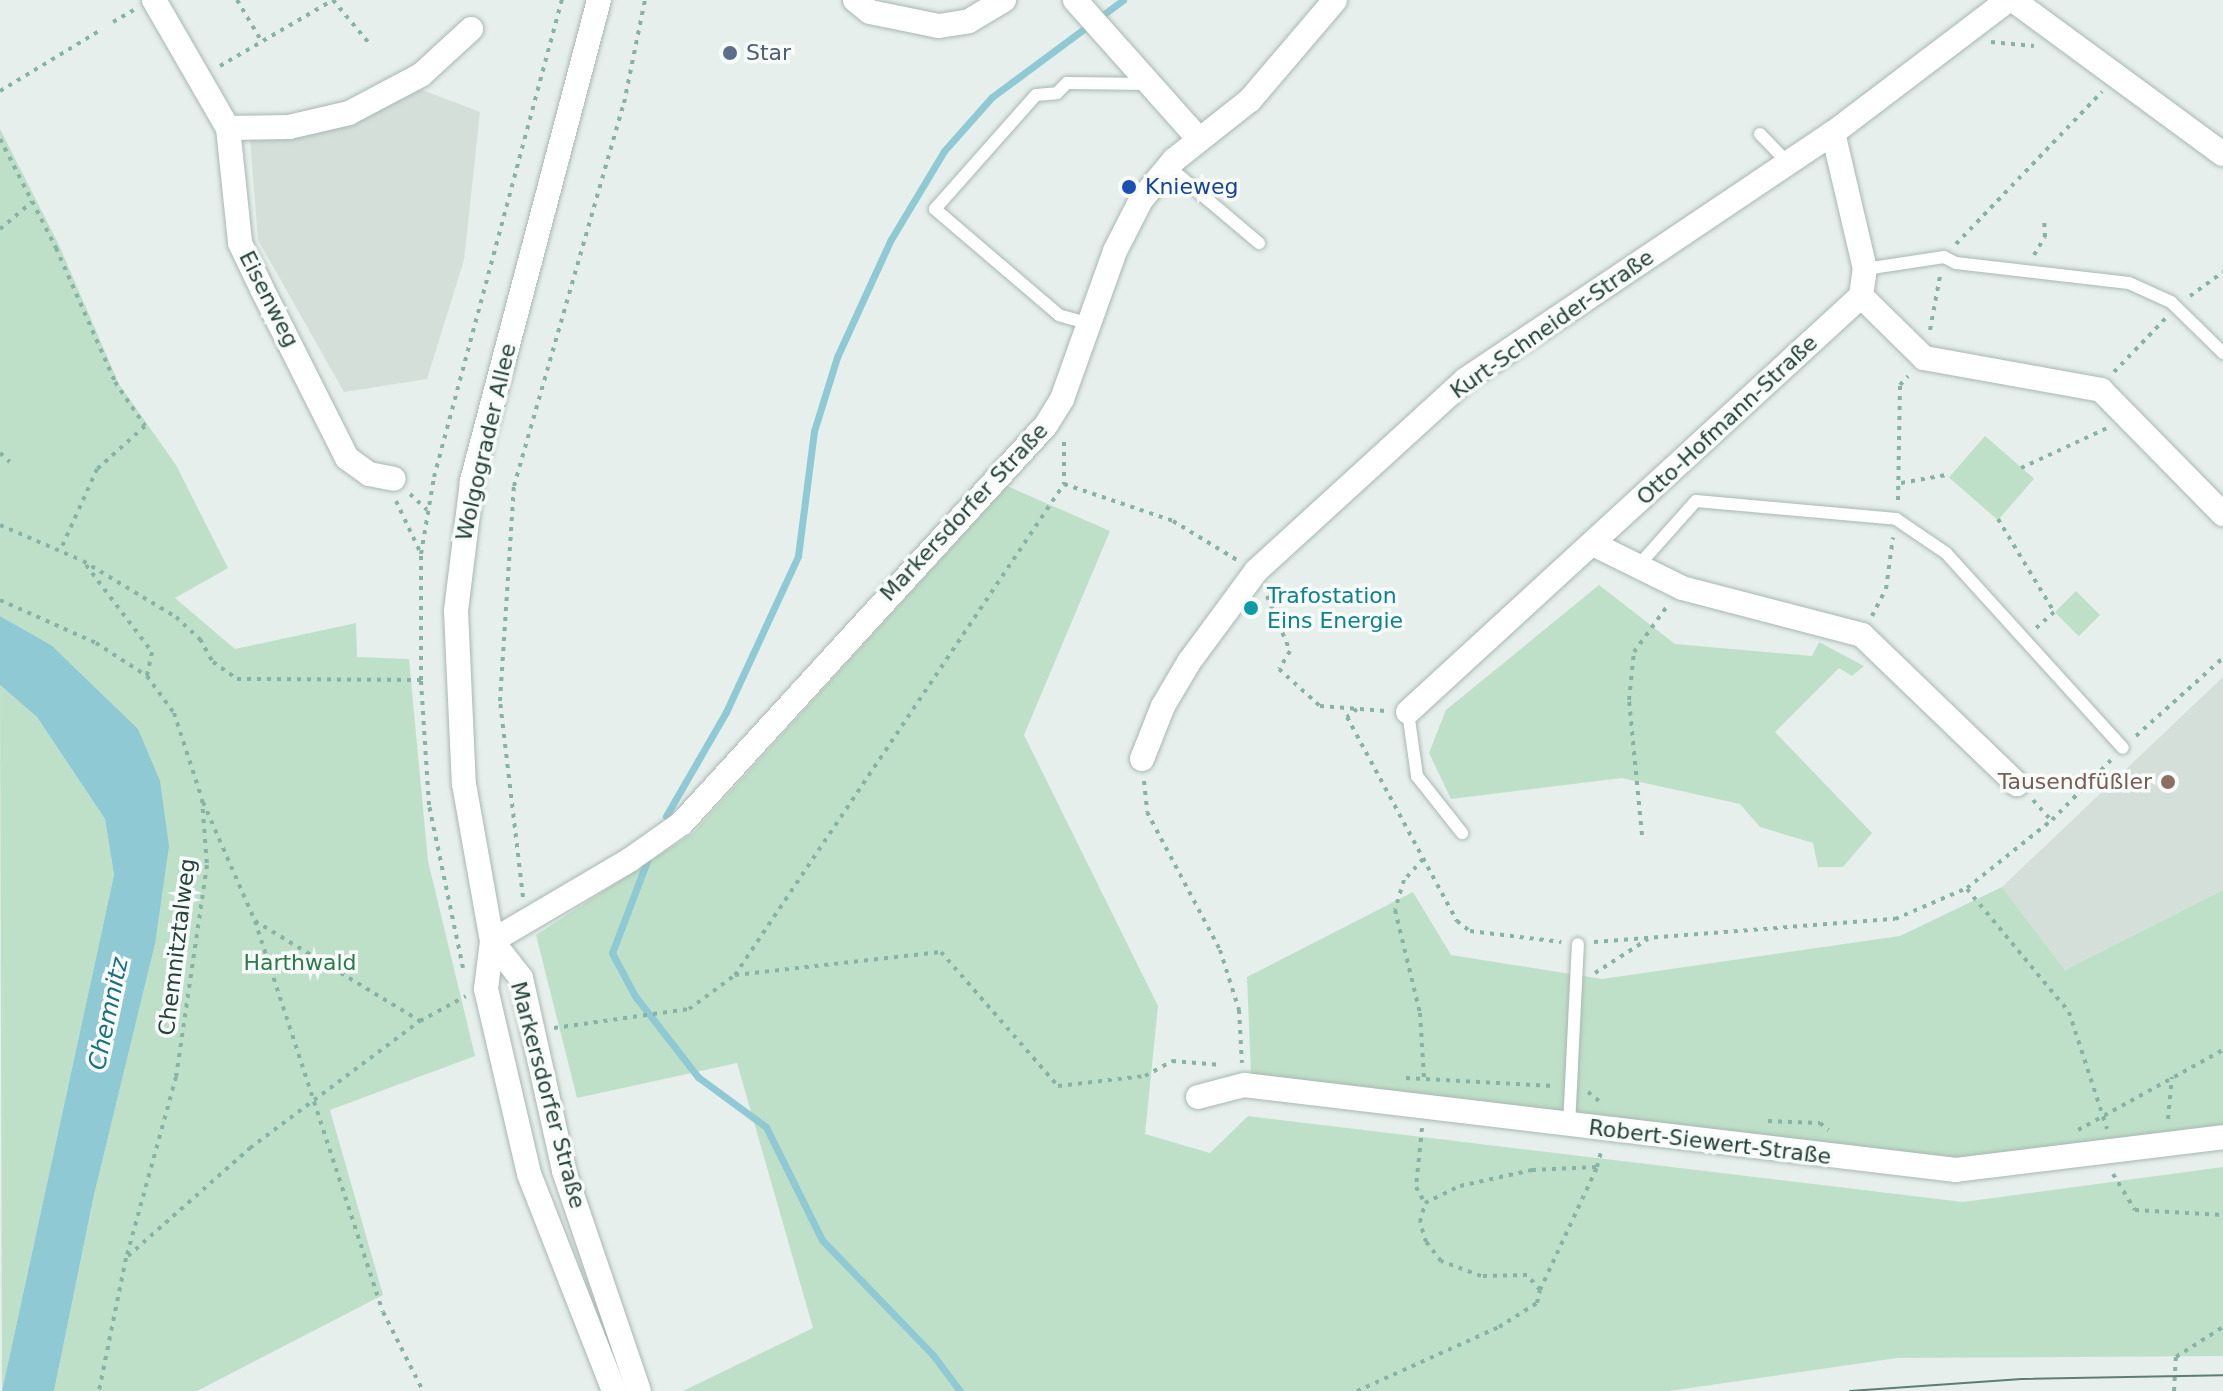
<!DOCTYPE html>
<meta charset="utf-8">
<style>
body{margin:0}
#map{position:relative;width:2223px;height:1391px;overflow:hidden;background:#e6efeb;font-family:"DejaVu Sans",sans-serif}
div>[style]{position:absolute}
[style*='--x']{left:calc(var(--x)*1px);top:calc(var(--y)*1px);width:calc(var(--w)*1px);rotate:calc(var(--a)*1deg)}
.built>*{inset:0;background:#d4dfda}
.green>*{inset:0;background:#bfe0c8;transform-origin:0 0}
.water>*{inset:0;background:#8ec9d4}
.stream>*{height:7px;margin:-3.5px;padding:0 3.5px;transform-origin:3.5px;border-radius:3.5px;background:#8ec9d4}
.path>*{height:4px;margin-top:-2px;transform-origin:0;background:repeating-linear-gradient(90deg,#86b3a5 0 4px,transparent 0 10px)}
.roads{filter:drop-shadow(0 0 2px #a8b8b2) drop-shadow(0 0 2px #a8b8b2)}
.service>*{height:12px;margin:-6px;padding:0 6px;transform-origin:6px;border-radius:6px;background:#fff}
.minor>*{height:24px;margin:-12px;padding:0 12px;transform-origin:12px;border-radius:12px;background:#fff}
.tertiary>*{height:24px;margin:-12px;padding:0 12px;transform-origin:12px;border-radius:12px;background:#fff}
.secondary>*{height:24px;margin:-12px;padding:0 12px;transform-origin:12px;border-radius:12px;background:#fff}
.tram>*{height:2px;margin:-1px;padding:0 1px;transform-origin:1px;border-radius:1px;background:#5f7d75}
.dots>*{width:22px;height:22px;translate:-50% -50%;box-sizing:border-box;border:4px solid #f7fbf9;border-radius:50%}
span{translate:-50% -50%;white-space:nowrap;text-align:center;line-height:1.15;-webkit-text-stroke:7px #f7fbf9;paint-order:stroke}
.service-label{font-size:22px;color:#4e5e75}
.left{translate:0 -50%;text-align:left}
.transit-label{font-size:22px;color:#164399}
.street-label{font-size:22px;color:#24423a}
.culture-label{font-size:22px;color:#0d838f}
.education-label{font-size:22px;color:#785e54}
.right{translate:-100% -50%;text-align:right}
.park-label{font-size:22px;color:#2d7a4b}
.water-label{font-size:24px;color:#1c6f80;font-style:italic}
</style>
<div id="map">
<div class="built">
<div style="clip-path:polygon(401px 82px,480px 112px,464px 260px,427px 379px,344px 392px,258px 240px,249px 126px,324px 116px)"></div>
<div style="clip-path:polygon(2223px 677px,2223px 890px,2065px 970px,2002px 887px)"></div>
</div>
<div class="green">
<div style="clip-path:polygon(0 129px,59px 245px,119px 384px,176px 465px,228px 568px,175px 598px,235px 649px,356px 623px,357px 657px,409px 659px,428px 861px,475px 1056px,330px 1110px,383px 1295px,197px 1391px,54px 1391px,94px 1195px,155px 944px,51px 645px,0 616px)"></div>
<div style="left:1985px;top:436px;width:65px;height:55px;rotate:41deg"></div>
<div style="clip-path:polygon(1007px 486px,1110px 531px,1024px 735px,1158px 1006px,1145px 1134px,1210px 1153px,1248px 1116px,1963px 1202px,2223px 1167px,2223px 1356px,1897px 1358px,1669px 1391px,683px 1391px,813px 1328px,737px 1063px,577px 1098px,536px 935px,693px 833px)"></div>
<div style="clip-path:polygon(1599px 585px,1675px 644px,1812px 656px,1819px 642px,1864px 666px,1852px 676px,1839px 668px,1775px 732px,1872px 833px,1843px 867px,1818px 867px,1813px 843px,1760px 827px,1740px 804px,1622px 778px,1451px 799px,1429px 753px,1446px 710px)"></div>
<div style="left:2076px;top:591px;width:34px;height:30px;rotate:45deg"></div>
<div style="clip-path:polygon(0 685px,37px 717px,105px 819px,114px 875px,2px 1391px)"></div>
<div style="clip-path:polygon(2002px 887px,2065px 970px,2223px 890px,2223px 1126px,1947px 1159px,1251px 1074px,1247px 977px,1413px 892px,1451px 955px,1602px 979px,1900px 936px)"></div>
</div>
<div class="water">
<div style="clip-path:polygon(0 616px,51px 645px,138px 729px,160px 781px,169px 846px,155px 944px,94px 1195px,54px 1391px,2px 1391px,114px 875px,105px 819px,37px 717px,0 685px)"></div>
</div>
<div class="stream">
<div style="--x:666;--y:816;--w:120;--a:-60"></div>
<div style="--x:726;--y:712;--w:172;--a:-65.2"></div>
<div style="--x:798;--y:556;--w:126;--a:-82.7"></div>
<div style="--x:814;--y:431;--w:77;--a:-72.7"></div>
<div style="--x:837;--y:357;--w:128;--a:-65.4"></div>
<div style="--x:890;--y:241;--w:105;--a:-59"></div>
<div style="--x:944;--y:151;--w:72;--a:-48.4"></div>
<div style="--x:992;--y:97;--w:163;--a:-36.5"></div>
<div style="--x:647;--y:861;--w:98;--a:110.8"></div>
<div style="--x:612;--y:953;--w:49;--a:61.9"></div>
<div style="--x:635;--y:996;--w:103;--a:52.1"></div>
<div style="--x:698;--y:1077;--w:84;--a:36.3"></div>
<div style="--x:766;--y:1127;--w:126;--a:63.6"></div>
<div style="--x:822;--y:1240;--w:160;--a:46"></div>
<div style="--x:933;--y:1355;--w:45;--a:53.1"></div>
</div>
<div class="path">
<div style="--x:237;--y:0;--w:49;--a:59.2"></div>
<div style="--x:113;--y:22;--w:24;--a:-30"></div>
<div style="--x:1991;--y:42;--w:43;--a:5.3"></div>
<div style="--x:220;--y:66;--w:131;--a:-30.3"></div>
<div style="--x:333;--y:0;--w:55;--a:50.2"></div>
<div style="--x:0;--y:91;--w:116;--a:-31.2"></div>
<div style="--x:0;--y:139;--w:123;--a:62.8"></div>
<div style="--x:56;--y:248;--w:146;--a:66.2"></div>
<div style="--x:115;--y:382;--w:53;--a:55.7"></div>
<div style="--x:145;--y:426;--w:64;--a:138.1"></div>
<div style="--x:97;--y:469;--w:90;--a:114.3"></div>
<div style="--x:0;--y:229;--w:42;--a:-40.2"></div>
<div style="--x:1956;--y:244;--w:211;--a:-46.2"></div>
<div style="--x:2034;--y:255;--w:21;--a:-59"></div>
<div style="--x:2045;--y:237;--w:18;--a:-93"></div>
<div style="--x:2190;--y:296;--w:41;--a:-36"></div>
<div style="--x:1930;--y:330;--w:55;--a:-79.5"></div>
<div style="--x:2114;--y:372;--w:75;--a:-46.1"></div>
<div style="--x:1064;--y:442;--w:42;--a:90"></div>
<div style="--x:0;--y:453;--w:13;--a:42"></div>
<div style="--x:2021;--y:468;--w:95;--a:-24.9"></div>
<div style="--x:1901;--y:483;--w:46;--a:-10.1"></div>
<div style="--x:410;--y:494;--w:23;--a:43"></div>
<div style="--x:1898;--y:500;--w:115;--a:-89"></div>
<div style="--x:1900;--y:385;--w:12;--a:-48"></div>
<div style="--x:396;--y:501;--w:59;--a:64.7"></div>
<div style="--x:1998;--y:519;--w:109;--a:58.9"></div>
<div style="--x:2054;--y:612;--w:24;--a:138"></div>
<div style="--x:0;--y:525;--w:90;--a:23.4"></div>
<div style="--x:83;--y:561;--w:109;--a:31.1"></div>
<div style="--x:176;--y:617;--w:33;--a:43"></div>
<div style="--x:200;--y:639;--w:26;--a:61"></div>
<div style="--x:213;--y:662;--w:29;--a:35"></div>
<div style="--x:237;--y:679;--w:184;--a:0.3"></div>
<div style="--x:86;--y:565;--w:109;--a:52.8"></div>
<div style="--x:152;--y:652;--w:25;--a:102"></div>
<div style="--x:1267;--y:596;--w:60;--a:67.3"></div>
<div style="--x:1290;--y:651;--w:21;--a:121"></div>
<div style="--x:1279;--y:669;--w:55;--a:42.1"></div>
<div style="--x:1320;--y:706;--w:66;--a:4.3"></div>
<div style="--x:0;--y:600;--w:105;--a:24.1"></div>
<div style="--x:96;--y:643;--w:61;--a:32.9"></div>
<div style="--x:147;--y:676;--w:46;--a:53.9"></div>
<div style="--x:174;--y:713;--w:90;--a:72"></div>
<div style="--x:202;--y:799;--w:66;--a:85.7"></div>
<div style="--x:207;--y:865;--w:214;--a:98.3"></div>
<div style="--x:176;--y:1077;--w:188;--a:105.4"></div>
<div style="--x:126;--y:1258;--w:136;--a:101.5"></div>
<div style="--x:1872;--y:616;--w:30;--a:-63"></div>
<div style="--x:1886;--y:589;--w:52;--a:-82.3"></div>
<div style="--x:1357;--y:709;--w:13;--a:141"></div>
<div style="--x:1347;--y:717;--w:232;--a:61.7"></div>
<div style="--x:1457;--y:921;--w:16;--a:38"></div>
<div style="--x:1470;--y:931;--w:92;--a:6.9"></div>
<div style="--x:2136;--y:736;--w:117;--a:-41.9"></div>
<div style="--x:1144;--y:781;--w:31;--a:84"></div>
<div style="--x:1147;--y:812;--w:156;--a:62.1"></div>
<div style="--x:1220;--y:950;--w:63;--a:72.4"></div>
<div style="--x:1239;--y:1010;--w:53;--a:86.8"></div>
<div style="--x:2033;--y:800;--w:27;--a:48"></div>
<div style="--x:203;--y:802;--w:130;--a:66.4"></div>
<div style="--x:255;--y:921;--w:411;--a:71.9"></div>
<div style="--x:383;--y:1312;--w:89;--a:63.1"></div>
<div style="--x:1642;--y:835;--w:136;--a:-95.5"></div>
<div style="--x:1629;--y:700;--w:48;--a:-84.1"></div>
<div style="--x:1634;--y:652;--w:58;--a:-54.1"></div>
<div style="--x:1423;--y:859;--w:28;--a:132"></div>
<div style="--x:1404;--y:880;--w:31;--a:107"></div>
<div style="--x:1395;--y:910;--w:106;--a:76.4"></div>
<div style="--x:1420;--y:1013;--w:66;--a:86.5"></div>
<div style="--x:1967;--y:889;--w:160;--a:50.3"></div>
<div style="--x:2069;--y:1012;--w:123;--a:72"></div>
<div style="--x:523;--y:897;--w:197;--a:-96.7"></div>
<div style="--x:500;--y:701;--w:215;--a:-86.3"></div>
<div style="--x:514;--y:486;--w:398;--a:-74"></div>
<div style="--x:624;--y:103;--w:105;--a:-78.5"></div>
<div style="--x:255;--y:921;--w:193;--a:31.2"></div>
<div style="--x:1594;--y:942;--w:302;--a:-4.4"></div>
<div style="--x:1895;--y:919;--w:78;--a:-23.3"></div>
<div style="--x:1967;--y:888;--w:109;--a:-38.7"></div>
<div style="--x:2052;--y:820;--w:86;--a:-45.5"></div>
<div style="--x:463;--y:968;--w:167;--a:-101.8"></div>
<div style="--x:429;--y:805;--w:125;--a:-93.7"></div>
<div style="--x:421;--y:680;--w:126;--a:-90"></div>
<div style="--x:421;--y:554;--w:78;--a:-80.4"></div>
<div style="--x:434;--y:477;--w:494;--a:-75"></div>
<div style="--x:1595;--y:973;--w:63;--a:-32.7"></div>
<div style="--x:735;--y:975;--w:591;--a:-56.18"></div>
<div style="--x:1064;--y:484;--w:115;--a:18.7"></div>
<div style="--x:1173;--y:521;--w:75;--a:31.4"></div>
<div style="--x:554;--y:1028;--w:136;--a:-8"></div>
<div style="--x:689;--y:1009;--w:57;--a:-36.5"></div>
<div style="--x:735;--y:975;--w:207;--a:-6.4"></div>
<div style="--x:941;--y:952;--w:178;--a:48.9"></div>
<div style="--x:1058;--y:1086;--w:88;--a:-6.6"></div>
<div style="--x:1145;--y:1076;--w:31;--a:-29"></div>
<div style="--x:1172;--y:1061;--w:50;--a:4.6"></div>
<div style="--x:1406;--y:1078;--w:147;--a:3.1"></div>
<div style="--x:1588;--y:1092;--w:19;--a:39"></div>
<div style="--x:2168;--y:1119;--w:42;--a:-84.6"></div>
<div style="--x:1768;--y:1121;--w:52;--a:2.2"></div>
<div style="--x:1820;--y:1123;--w:11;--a:41"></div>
<div style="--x:1422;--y:1128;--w:59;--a:95.8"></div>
<div style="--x:1416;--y:1187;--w:18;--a:61"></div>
<div style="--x:2078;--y:1130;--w:166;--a:-28.9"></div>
<div style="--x:2113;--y:1174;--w:42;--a:58.6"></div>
<div style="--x:2135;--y:1210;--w:88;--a:3.3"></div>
<div style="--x:128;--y:1256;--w:163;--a:-41.5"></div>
<div style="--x:250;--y:1148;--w:212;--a:-36.8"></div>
<div style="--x:420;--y:1021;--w:52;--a:-28.5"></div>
<div style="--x:1540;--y:1290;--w:136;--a:-65.1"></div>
<div style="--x:1357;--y:1391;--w:156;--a:-24.3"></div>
<div style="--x:1499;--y:1327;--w:45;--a:-32.3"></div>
<div style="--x:1537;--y:1303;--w:13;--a:-77"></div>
<div style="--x:1540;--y:1290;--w:20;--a:-131"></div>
<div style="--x:1527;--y:1275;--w:46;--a:178.8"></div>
<div style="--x:1481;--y:1276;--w:43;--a:-159.4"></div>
<div style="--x:1441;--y:1261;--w:24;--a:-128"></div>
<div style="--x:1426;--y:1242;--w:21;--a:-107"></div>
<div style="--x:1420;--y:1222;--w:20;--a:-75"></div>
<div style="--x:1425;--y:1203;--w:39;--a:-26"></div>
<div style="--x:1460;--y:1186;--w:74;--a:-12.5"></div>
<div style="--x:1532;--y:1170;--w:65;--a:-2.6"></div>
<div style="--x:1597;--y:1167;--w:16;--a:-75"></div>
<div style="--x:2174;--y:1391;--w:34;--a:-87"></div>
<div style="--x:2176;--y:1357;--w:56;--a:-32.6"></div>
</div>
<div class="roads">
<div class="service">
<div style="--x:1760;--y:134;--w:40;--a:46"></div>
<div style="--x:1169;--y:167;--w:118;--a:40.2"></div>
<div style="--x:1865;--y:269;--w:80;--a:-8.6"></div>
<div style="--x:1944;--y:257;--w:13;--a:27"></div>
<div style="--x:1956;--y:263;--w:174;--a:6.6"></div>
<div style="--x:2129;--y:283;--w:46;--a:24.3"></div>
<div style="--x:2171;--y:302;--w:73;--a:44.4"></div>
<div style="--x:1090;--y:324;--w:32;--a:-164"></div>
<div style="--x:1059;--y:315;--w:163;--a:-139.5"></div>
<div style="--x:935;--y:209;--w:152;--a:-48.5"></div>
<div style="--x:1036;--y:95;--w:21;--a:-5"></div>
<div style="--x:1057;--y:93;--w:14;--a:-45"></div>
<div style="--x:1067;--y:83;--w:82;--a:0.7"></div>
<div style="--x:1638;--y:566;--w:87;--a:-48.3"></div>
<div style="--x:1696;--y:501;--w:201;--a:5.1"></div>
<div style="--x:1896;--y:519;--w:60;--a:34.2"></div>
<div style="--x:1946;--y:553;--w:263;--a:47.8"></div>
<div style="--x:1408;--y:712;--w:65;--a:82"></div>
<div style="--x:1417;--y:776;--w:73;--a:51.7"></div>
<div style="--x:1569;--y:1126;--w:182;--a:-87.2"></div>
</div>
<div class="minor">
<div style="--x:154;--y:0;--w:148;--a:60"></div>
<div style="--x:228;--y:128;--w:116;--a:84"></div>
<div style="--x:240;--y:243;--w:51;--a:64.4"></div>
<div style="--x:262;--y:289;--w:189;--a:63.3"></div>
<div style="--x:347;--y:458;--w:27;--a:36"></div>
<div style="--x:369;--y:474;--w:25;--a:11"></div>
<div style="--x:855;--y:0;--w:19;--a:39"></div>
<div style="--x:870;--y:12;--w:70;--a:11.5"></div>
<div style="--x:939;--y:26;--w:30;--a:-9"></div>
<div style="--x:969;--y:21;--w:41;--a:-31"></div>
<div style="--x:1075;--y:0;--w:186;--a:48.3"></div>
<div style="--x:2013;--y:0;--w:260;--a:36.3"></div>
<div style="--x:228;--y:128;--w:61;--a:-0.9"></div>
<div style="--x:289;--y:127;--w:62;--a:-13.1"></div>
<div style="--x:349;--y:113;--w:81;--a:-27.8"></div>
<div style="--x:421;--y:75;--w:68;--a:-42.6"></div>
<div style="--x:1861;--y:296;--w:88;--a:44.5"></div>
<div style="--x:1924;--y:358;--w:180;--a:10.2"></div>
<div style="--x:2101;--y:390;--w:174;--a:45.5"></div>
<div style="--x:1593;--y:544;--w:99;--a:26.3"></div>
<div style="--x:1682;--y:588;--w:186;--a:14.6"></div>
<div style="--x:1862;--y:635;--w:215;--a:43.9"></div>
<div style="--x:1408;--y:712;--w:615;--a:-42.56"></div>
<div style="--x:1861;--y:296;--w:27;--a:-82"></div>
<div style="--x:1865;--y:269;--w:140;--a:-103.2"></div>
<div style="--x:1142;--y:759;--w:57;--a:-68.4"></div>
<div style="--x:1163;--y:706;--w:51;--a:-59.4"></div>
<div style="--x:1189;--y:662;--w:113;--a:-53.6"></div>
<div style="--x:1256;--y:571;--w:283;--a:-42.4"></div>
<div style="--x:1465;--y:380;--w:443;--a:-33.9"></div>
<div style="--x:1833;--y:133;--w:220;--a:-37.2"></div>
<div style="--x:1198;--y:1097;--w:48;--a:-14.6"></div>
<div style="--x:1244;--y:1085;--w:717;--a:6.81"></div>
<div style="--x:1956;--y:1170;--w:269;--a:-7"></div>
</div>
<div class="tertiary">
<div style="--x:492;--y:941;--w:161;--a:-30.5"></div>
<div style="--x:631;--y:859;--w:62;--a:-35.2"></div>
<div style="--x:682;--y:823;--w:539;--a:-47.55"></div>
<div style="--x:1046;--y:425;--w:31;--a:-58"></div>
<div style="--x:1062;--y:399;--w:157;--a:-70.3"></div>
<div style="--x:1115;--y:251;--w:57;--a:-63"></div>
<div style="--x:1141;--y:200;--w:52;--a:-50.5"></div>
<div style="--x:1174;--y:160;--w:97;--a:-38.3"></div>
<div style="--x:1250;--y:100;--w:131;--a:-49.6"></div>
</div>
<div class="secondary">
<div style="--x:599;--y:0;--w:498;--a:104.8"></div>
<div style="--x:472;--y:482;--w:130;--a:97.1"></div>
<div style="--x:456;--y:611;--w:173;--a:87.4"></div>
<div style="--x:464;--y:784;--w:159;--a:79.9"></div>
<div style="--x:492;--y:941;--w:48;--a:97.1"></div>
<div style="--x:486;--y:989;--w:190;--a:76.9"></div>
<div style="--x:529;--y:1174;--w:233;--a:68.6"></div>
<div style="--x:492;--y:941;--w:47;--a:51.9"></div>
<div style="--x:521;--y:978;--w:198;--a:77.4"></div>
<div style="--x:564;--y:1171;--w:232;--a:71.2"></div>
</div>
</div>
<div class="tram">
<div style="--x:1850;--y:1391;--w:172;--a:-4"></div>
<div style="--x:2022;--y:1379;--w:201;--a:-1.1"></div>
</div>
<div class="dots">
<div style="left:730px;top:53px;background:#5c6f8a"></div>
<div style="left:1129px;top:187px;background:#1a4fb4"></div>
<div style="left:1251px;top:608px;background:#0f9aa8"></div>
<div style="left:2168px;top:782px;background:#8d6e63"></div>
</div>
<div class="service-label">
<span class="left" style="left:746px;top:53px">Star</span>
</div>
<div class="transit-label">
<span class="left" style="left:1145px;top:187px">Knieweg</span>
</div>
<div class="street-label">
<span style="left:269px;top:299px;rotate:63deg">Eisenweg</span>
<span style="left:1552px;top:324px;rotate:-35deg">Kurt-Schneider-Straße</span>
<span style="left:1727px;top:420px;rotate:-43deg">Otto-Hofmann-Straße</span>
<span style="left:486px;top:442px;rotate:-77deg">Wolgograder Allee</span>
<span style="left:964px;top:512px;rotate:-47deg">Markersdorfer Straße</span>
<span style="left:177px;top:947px;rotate:-83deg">Chemnitztalweg</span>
<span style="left:548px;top:1095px;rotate:75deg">Markersdorfer Straße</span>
<span style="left:1710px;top:1142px;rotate:7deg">Robert-Siewert-Straße</span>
</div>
<div class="culture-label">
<span class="left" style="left:1267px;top:608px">Trafostation<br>Eins Energie</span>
</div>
<div class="education-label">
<span class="right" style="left:2152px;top:782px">Tausendfüßler</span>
</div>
<div class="park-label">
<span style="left:300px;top:963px">Harthwald</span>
</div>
<div class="water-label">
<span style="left:109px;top:1014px;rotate:-78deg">Chemnitz</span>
</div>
</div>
